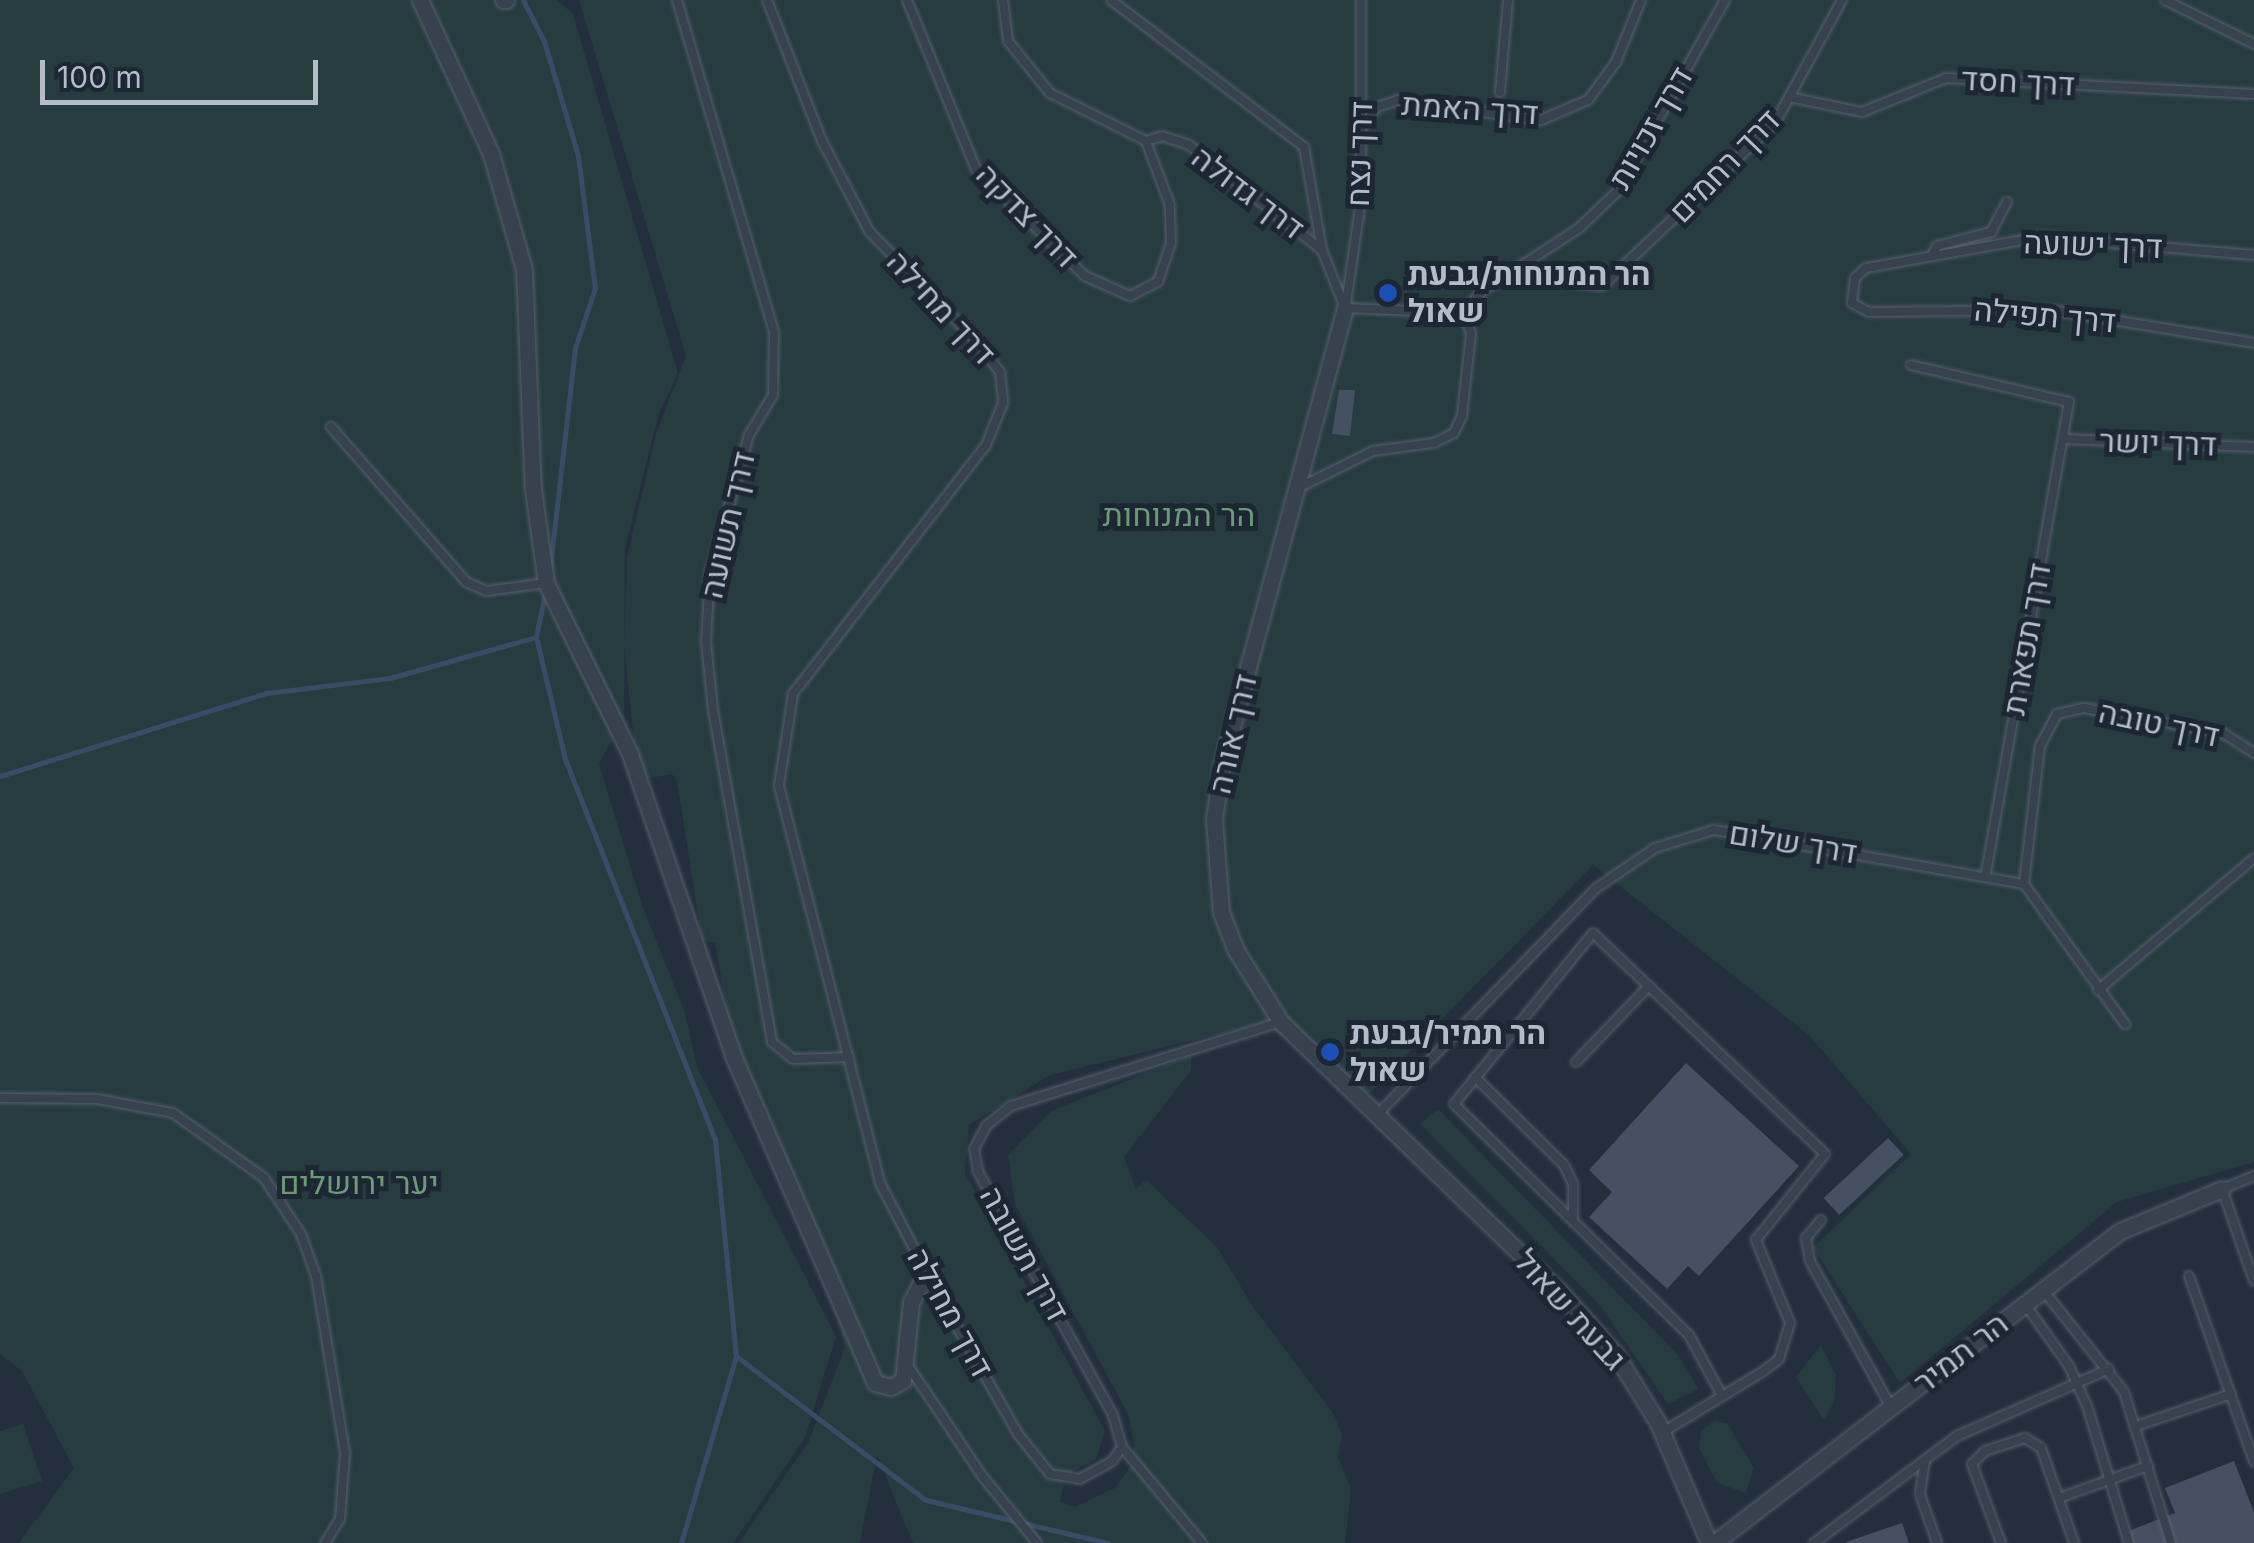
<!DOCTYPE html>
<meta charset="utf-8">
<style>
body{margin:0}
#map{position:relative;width:2254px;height:1543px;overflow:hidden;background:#242f3e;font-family:Inter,Heebo,sans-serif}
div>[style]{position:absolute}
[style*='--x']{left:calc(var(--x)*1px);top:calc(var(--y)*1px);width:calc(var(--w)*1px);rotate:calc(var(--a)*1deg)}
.green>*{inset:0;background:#263c3f}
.stream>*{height:5px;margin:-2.5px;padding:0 2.5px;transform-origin:2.5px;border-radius:2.5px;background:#394c67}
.building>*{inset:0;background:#455162;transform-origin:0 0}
.roads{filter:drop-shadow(0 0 2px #565f6c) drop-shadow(0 0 2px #565f6c)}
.lane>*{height:8px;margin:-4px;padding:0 4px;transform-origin:4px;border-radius:4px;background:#38414e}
.street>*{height:15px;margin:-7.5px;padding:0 7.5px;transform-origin:7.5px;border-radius:7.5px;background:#38414e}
.dots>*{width:28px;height:28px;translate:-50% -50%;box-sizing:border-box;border:5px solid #1d2633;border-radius:50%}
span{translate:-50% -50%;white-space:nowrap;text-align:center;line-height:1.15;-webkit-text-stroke:10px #1d2633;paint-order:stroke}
.street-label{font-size:32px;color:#b4bcc9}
.poi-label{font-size:32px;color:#b4bcc9;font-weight:700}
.left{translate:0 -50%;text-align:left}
.park-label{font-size:32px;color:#6b9a76}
.scale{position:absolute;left:40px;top:60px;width:278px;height:45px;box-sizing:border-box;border:5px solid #b4bcc9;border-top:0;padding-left:12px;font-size:30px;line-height:35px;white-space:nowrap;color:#b4bcc9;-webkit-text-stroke:8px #1d2633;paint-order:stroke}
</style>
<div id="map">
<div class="green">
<div style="clip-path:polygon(0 0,557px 0,573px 14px,678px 373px,658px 416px,625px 548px,624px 718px,599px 764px,643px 908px,685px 1012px,697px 1067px,836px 1336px,805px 1438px,733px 1543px,19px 1543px,74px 1468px,22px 1371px,0 1354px)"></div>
<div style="clip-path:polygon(579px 0,2254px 0,2254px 1162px,2117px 1202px,1900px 1383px,1813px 1248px,1911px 1154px,1809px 1035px,1593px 865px,1364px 1099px,1264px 1023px,1050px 1075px,969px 1125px,965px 1173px,1105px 1431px,1096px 1459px,1066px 1475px,1060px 1502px,1075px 1507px,1115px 1488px,1131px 1466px,1134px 1443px,1128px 1414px,1015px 1204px,1008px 1155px,1051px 1111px,1191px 1055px,1191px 1070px,1124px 1157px,1136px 1189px,1146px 1180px,1217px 1247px,1253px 1307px,1333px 1413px,1342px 1434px,1338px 1457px,1351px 1489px,1345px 1543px,913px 1543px,877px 1455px,860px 1543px,739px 1543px,809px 1441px,845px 1347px,797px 1185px,733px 1046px,715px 943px,702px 941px,677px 781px,672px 774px,644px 779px,634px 740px,624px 646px,627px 558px,656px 434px,686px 356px)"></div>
<div style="clip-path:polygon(1438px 1109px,1679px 1356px,1698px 1389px,1668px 1404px,1598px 1303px,1420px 1124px)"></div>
<div style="clip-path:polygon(1821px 1345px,1836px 1376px,1834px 1402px,1824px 1420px,1796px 1377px)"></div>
<div style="clip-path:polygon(1714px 1421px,1727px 1423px,1754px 1468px,1746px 1493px,1717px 1483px,1699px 1448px,1701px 1431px)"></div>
<div style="clip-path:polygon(23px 1424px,42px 1481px,0 1494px,0 1431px)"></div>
</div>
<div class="stream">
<div style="--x:523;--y:0;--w:46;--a:62.9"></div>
<div style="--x:544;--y:41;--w:120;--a:73.5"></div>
<div style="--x:578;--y:156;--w:133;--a:82.7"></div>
<div style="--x:595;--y:288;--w:63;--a:108.4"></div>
<div style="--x:575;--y:348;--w:220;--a:96.5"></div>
<div style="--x:545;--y:593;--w:45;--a:101.6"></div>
<div style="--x:536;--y:637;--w:125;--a:76.6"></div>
<div style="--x:565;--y:759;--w:409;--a:68.5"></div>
<div style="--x:715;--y:1139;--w:218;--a:84.5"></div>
<div style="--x:736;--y:1356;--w:195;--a:106.4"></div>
<div style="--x:0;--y:776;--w:280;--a:-17.3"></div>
<div style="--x:267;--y:693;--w:124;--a:-7"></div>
<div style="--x:390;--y:678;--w:152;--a:-15.7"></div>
<div style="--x:736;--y:1356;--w:238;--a:37.2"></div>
<div style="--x:926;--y:1500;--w:187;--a:13.3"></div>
</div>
<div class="building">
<div style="clip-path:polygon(1339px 390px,1355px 390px,1350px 436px,1332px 434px)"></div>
<div style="clip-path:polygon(1686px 1063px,1799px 1166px,1699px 1276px,1688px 1266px,1667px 1289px,1589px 1217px,1612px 1192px,1589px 1170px)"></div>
<div style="left:1888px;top:1138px;width:23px;height:88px;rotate:47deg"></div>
<div style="clip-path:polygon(2234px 1461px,2254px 1512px,2254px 1543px,2130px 1543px,2126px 1532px,2175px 1513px,2165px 1488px)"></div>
<div style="clip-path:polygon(1902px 1523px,1909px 1543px,1846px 1543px,1846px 1542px)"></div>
</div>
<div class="roads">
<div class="lane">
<div style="--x:677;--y:0;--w:346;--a:73.7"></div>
<div style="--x:774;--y:332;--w:63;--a:90.9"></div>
<div style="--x:773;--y:395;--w:47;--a:121"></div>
<div style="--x:749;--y:435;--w:144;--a:105.7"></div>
<div style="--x:710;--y:574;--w:68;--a:93.4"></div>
<div style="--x:706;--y:642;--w:68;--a:84.1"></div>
<div style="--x:713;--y:710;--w:337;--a:79.9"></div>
<div style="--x:772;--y:1042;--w:27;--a:39"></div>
<div style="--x:793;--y:1059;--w:56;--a:-2"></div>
<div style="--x:767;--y:0;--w:151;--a:68.7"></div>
<div style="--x:822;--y:141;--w:102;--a:62.4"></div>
<div style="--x:869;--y:231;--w:152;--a:45.8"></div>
<div style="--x:975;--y:340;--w:41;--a:52"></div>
<div style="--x:1000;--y:372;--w:31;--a:84"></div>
<div style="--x:1003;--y:403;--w:45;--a:112"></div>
<div style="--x:986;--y:445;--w:315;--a:127.8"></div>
<div style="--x:793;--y:694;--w:93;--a:98.7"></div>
<div style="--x:779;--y:786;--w:412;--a:75.7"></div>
<div style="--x:881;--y:1185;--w:110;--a:62.5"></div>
<div style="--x:932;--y:1283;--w:174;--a:60.3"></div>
<div style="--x:1018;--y:1434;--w:51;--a:51.3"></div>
<div style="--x:1050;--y:1474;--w:30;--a:9"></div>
<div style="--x:1080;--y:1479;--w:37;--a:-29"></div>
<div style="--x:1112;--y:1461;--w:17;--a:-54"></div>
<div style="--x:907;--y:0;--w:183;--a:67.8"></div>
<div style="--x:976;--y:169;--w:153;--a:44.5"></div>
<div style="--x:1085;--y:276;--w:49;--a:24"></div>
<div style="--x:1130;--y:296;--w:31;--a:-27"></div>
<div style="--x:1158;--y:282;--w:41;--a:-71.6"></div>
<div style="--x:1171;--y:243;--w:38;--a:-92"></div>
<div style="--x:1170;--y:205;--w:68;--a:-110.6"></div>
<div style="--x:1003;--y:0;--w:41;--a:83"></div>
<div style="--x:1008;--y:41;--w:67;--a:51.1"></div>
<div style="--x:1050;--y:93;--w:107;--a:26.6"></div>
<div style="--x:1146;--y:141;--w:17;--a:-17"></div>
<div style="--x:1162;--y:136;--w:28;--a:18"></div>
<div style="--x:1189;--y:145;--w:169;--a:38.3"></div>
<div style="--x:1322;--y:250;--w:62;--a:68.4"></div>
<div style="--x:1111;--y:0;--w:243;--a:37.3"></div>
<div style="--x:1304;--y:147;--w:105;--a:80.1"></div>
<div style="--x:2165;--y:0;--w:99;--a:26.3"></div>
<div style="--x:1500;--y:92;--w:92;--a:-85"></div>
<div style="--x:1789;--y:97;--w:75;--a:11.6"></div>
<div style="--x:1862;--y:112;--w:91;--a:-22"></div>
<div style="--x:1946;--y:78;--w:308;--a:3"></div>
<div style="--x:1364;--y:125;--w:22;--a:-54"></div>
<div style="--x:1377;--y:107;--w:22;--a:-18"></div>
<div style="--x:1398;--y:100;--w:144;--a:8"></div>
<div style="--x:1541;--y:120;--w:51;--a:-23.1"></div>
<div style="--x:1588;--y:100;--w:47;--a:-53.6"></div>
<div style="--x:1616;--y:62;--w:67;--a:-68"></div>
<div style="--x:1932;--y:255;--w:10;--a:-61"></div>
<div style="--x:1937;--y:246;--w:56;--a:-14.5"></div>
<div style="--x:1991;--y:232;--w:34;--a:-62"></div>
<div style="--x:2254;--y:255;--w:216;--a:-175.2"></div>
<div style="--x:2039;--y:237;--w:176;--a:169.8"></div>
<div style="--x:1866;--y:268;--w:15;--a:138"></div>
<div style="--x:1855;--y:278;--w:25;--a:97"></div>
<div style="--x:1852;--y:303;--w:19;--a:28"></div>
<div style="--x:1869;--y:312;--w:182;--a:-0.6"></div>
<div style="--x:2051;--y:310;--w:206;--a:9.2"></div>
<div style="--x:1510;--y:274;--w:93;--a:7.4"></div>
<div style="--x:1602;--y:286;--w:238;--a:-43.3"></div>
<div style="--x:1775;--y:123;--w:140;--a:-61.4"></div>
<div style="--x:1346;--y:304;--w:105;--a:-81.8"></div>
<div style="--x:1361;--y:200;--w:200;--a:-90"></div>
<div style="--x:1345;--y:308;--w:118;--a:2.4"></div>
<div style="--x:1463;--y:313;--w:28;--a:-49"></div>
<div style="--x:1481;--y:292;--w:117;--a:-33.1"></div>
<div style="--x:1579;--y:228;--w:52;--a:-43.5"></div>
<div style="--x:1617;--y:192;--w:220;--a:-60.6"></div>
<div style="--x:1911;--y:365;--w:162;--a:13.2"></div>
<div style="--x:2069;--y:402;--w:482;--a:100"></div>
<div style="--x:331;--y:427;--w:206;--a:48.9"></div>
<div style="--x:466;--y:582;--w:22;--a:24"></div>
<div style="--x:486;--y:591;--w:61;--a:-7.6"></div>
<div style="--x:2063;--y:439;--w:191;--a:2.4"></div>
<div style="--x:1298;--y:488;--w:84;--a:-26.3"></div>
<div style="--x:1373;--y:451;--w:62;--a:-7.5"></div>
<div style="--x:1434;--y:443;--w:22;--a:-27"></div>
<div style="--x:1454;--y:433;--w:19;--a:-65"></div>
<div style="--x:1462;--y:416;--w:83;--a:-83.8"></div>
<div style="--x:1471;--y:333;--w:22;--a:-112"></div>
<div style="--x:2024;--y:884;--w:139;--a:-83.4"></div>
<div style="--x:2040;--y:746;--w:36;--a:-62"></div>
<div style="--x:2057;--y:714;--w:28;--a:-13"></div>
<div style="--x:2084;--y:708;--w:141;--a:10.2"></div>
<div style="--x:2223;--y:733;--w:37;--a:33"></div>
<div style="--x:2098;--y:990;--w:204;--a:-40.2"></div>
<div style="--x:1576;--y:1062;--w:105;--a:-46.2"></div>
<div style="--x:1475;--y:1077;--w:125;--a:44.7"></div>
<div style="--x:1564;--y:1165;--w:21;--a:65"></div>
<div style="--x:1573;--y:1184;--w:37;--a:90"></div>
<div style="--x:0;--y:1098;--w:97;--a:0.6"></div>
<div style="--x:97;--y:1099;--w:77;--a:10.4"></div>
<div style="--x:173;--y:1113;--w:112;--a:35.5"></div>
<div style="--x:264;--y:1178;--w:67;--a:56.5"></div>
<div style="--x:301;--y:1234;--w:45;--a:70.3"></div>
<div style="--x:316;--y:1276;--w:179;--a:80.7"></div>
<div style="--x:345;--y:1453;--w:66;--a:94.3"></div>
<div style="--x:340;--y:1519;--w:28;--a:122"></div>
<div style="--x:1379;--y:1113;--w:311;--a:-46"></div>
<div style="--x:1595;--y:889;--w:73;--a:-34.3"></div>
<div style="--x:1655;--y:848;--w:62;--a:-17"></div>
<div style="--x:1714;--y:830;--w:315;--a:9.9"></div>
<div style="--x:2024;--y:884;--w:173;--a:54.2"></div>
<div style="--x:2254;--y:1176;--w:35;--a:158"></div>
<div style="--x:2222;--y:1189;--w:97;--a:70.8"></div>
<div style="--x:1821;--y:1220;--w:23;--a:130"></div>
<div style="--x:1806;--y:1238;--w:23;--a:80"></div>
<div style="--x:1810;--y:1261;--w:167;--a:61"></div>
<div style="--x:2189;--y:1276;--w:197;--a:70.7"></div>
<div style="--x:2043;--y:1290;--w:130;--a:51.5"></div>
<div style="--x:2124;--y:1392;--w:158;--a:72.7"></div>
<div style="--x:2025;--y:1304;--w:76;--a:54.6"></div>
<div style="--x:2069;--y:1366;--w:44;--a:65.8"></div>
<div style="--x:2087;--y:1406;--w:143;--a:73"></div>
<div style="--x:909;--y:1367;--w:133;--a:56.1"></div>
<div style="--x:983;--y:1477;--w:85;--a:50.7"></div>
<div style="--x:2136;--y:1426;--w:100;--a:-18.6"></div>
<div style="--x:1663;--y:1432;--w:116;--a:-31.2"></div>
<div style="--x:1762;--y:1372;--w:21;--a:-37"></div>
<div style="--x:1779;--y:1359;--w:38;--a:-73"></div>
<div style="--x:1790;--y:1323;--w:90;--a:-112.3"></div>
<div style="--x:1756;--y:1240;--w:110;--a:-51.3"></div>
<div style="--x:1825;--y:1154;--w:320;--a:-136.4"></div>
<div style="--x:1593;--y:933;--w:220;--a:129.1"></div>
<div style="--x:1454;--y:1104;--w:330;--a:44.5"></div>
<div style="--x:1689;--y:1335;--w:69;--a:61.6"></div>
<div style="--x:1122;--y:1447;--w:33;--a:-106"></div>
<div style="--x:1113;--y:1415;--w:279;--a:-119"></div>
<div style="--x:978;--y:1171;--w:22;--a:-100"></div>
<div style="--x:974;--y:1149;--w:26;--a:-62"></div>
<div style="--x:986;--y:1126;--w:32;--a:-39"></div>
<div style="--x:1011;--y:1106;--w:283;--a:-17.3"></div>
<div style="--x:1122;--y:1447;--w:125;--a:50.2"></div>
<div style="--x:1925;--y:1461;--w:33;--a:99"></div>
<div style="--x:1920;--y:1494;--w:52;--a:70.9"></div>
<div style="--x:2059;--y:1498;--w:95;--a:-19.8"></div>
<div style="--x:1814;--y:1543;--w:179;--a:-36.8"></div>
<div style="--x:1957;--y:1436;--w:166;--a:-23.8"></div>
<div style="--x:2001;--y:1543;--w:84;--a:-110.2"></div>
<div style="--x:1972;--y:1464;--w:18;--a:-45"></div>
<div style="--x:1985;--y:1451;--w:42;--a:-18"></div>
<div style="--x:2025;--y:1438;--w:19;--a:32"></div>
<div style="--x:2041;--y:1448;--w:101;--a:70.8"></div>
</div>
<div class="street">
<div style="--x:420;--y:0;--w:170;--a:65.2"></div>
<div style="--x:491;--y:154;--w:120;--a:74"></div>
<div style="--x:524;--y:269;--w:220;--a:87.7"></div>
<div style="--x:533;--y:489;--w:95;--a:82.1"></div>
<div style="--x:546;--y:583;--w:191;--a:63.8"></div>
<div style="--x:630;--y:754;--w:321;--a:71.1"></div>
<div style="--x:734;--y:1058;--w:354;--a:66.5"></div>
<div style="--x:875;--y:1383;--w:16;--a:14"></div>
<div style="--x:891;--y:1387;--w:14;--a:-30"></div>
<div style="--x:903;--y:1380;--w:78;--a:-84.1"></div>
<div style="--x:911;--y:1302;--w:19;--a:-62"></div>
<div style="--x:920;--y:1285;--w:12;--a:-9"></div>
<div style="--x:503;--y:0;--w:3;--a:0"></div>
<div style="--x:1345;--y:308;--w:471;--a:105.1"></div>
<div style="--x:1222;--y:763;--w:57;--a:98.1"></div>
<div style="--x:1214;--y:819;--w:93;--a:85.7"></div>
<div style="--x:1221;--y:912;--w:40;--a:69"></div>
<div style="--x:1235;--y:949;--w:86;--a:57.8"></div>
<div style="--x:1281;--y:1022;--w:388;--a:44.1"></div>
<div style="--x:1560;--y:1292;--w:84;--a:48.4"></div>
<div style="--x:1616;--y:1355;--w:80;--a:58.3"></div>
<div style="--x:1658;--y:1423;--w:130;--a:67"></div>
<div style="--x:1714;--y:1543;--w:512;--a:-37.54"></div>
<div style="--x:2120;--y:1231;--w:110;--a:-22.4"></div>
</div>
</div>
<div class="dots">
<div style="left:1388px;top:293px;background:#1a4fb4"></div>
<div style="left:1330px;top:1052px;background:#1a4fb4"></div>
</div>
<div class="street-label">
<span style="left:2018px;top:82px;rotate:3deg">דרך חסד</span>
<span style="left:1470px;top:109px;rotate:4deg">דרך האמת</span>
<span style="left:1651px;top:128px;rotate:-60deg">דרך זכויות</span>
<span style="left:1360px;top:154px;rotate:-88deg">דרך נצח</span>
<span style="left:1725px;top:166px;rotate:-46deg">דרך רחמים</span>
<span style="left:1248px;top:193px;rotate:37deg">דרך גדולה</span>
<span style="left:1027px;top:216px;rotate:46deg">דרך צדקה</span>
<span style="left:2093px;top:245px;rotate:2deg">דרך ישועה</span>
<span style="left:941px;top:308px;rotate:47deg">דרך מחילה</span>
<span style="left:2045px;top:316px;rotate:5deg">דרך תפילה</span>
<span style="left:2158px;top:443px;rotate:2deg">דרך יושר</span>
<span style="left:728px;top:525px;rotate:-77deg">דרך תשועה</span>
<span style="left:2027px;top:639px;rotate:-80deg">דרך תפארת</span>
<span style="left:2159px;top:724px;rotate:12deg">דרך טובה</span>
<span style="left:1233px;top:734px;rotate:-77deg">דרך אורה</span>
<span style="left:1793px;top:843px;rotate:9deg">דרך שלום</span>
<span style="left:1024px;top:1254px;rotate:61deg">דרך תשובה</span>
<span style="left:1570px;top:1310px;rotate:48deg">גבעת שאול</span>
<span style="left:950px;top:1313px;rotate:61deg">דרך מחילה</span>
<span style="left:1961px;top:1353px;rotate:-38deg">הר תמיר</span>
</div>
<div class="poi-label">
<span class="left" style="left:1408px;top:293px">הר המנוחות/גבעת<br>שאול</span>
<span class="left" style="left:1350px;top:1052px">הר תמיר/גבעת<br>שאול</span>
</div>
<div class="park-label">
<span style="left:1179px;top:515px">הר המנוחות</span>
<span style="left:359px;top:1183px">יער ירושלים</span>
</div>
<div class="scale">100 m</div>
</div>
